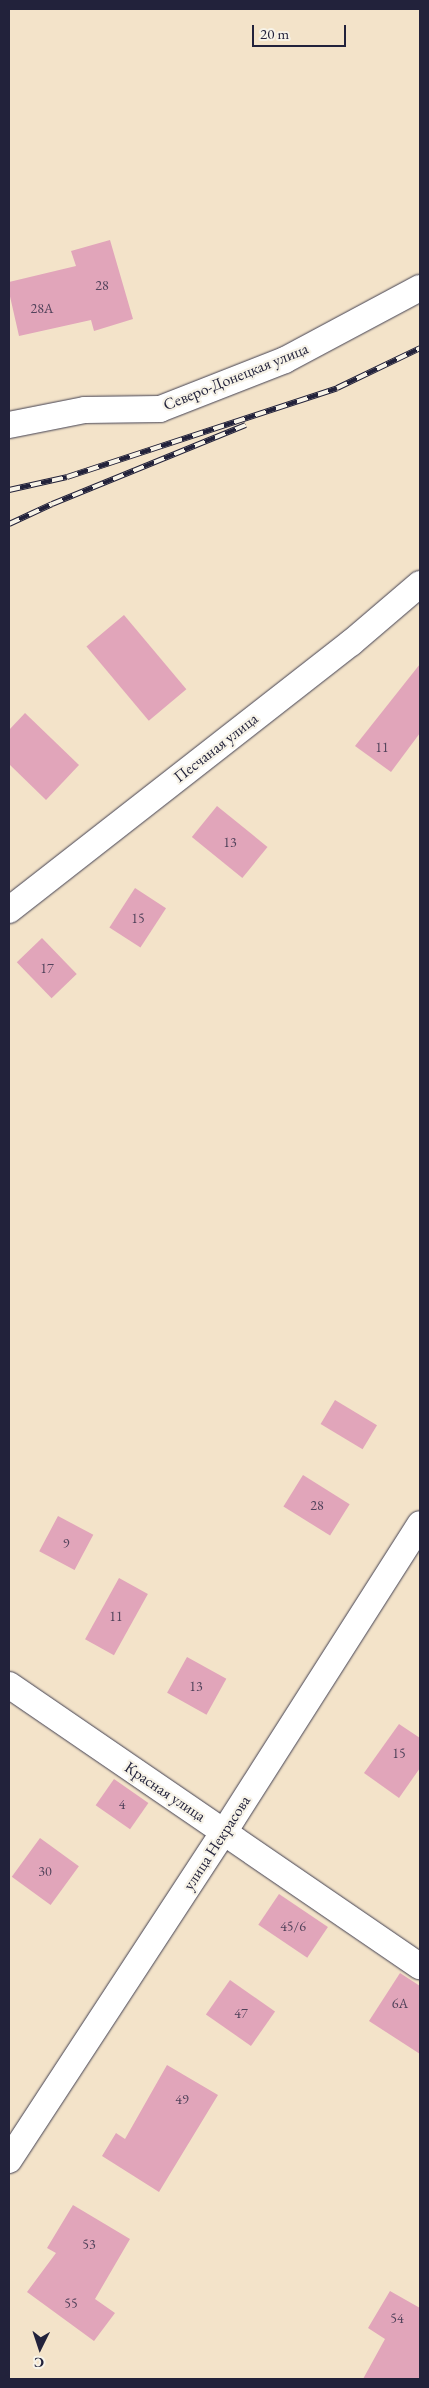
<!DOCTYPE html>
<meta charset="utf-8">
<style>
body{margin:0}
#map{position:relative;width:429px;height:2388px;overflow:hidden;background:#f3e3c9;font-family:"EB Garamond",serif}
div>[style]{position:absolute}
[style*='--x']{left:calc(var(--x)*1px);top:calc(var(--y)*1px);width:calc(var(--w)*1px);rotate:calc(var(--a)*1deg)}
.building>*{inset:0;background:#e1a5ba;transform-origin:0 0}
.roads{filter:drop-shadow(0 0 1px #413f50) drop-shadow(0 0 1px #413f50)}
.minor>*{height:26px;margin:-13px;padding:0 13px;transform-origin:13px;border-radius:13px;background:#fff}
.rail>*{height:5.5px;margin-top:-2.75px;transform-origin:0;background:repeating-linear-gradient(90deg,#f7f3e8 0 11px,#22223b 0 22px);box-sizing:border-box;border-block:1px solid #22223b}
span{translate:-50% -50%;white-space:nowrap;text-align:center;line-height:1.15;-webkit-text-stroke:4.5px #f7f3e8;paint-order:stroke}
.number-label{font-size:14px;color:#52435b}
.number-label span{-webkit-text-stroke-width:0}
.street-label{font-size:16px;color:#22223b}
.frame{position:absolute;inset:0;border:10px solid #22223b;pointer-events:none}
.north{position:absolute;left:15px;top:2323px;width:50px;height:50px;-webkit-text-stroke:4px #f7f3e8;paint-order:stroke;rotate:184deg;font-size:14px;font-weight:700;line-height:20px;text-align:center;color:#22223b}
.north::after{content:'';display:block;margin:auto;width:18px;height:22px;background:#22223b;clip-path:polygon(50% 0,100% 100%,50% 72%,0 100%)}
.scale{position:absolute;left:252px;top:25px;width:94px;height:22px;box-sizing:border-box;border:2px solid #22223b;border-top:0;padding-left:6px;font-size:15px;line-height:18px;white-space:nowrap;color:#22223b;-webkit-text-stroke:4px #f7f3e8;paint-order:stroke}
</style>
<div id="map">
<div class="building">
<div style="clip-path:polygon(110px 240px,133px 319px,94px 331px,91px 320px,19px 336px,9px 292px,9px 282px,76px 266px,71px 251px)"></div>
<div style="left:124px;top:615px;width:97px;height:49px;rotate:50deg"></div>
<div style="clip-path:polygon(420px 664px,420px 733px,391px 772px,355px 746px)"></div>
<div style="clip-path:polygon(25px 713px,79px 765px,46px 800px,9px 764px,9px 730px)"></div>
<div style="left:217px;top:806px;width:65px;height:40px;rotate:39deg"></div>
<div style="left:135px;top:888px;width:37px;height:47px;rotate:33deg"></div>
<div style="left:42px;top:938px;width:50px;height:35px;rotate:46deg"></div>
<div style="left:335px;top:1400px;width:49px;height:28px;rotate:31deg"></div>
<div style="left:303px;top:1475px;width:55px;height:37px;rotate:32deg"></div>
<div style="left:58px;top:1516px;width:40px;height:40px;rotate:28deg"></div>
<div style="left:119px;top:1578px;width:33px;height:70px;rotate:29deg"></div>
<div style="left:187px;top:1657px;width:45px;height:41px;rotate:29deg"></div>
<div style="clip-path:polygon(399px 1724px,420px 1738px,420px 1768px,399px 1798px,364px 1773px)"></div>
<div style="left:114px;top:1779px;width:42px;height:32px;rotate:35deg"></div>
<div style="left:40px;top:1838px;width:48px;height:48px;rotate:36deg"></div>
<div style="left:279px;top:1894px;width:59px;height:37px;rotate:34deg"></div>
<div style="clip-path:polygon(400px 1973px,420px 1986px,420px 2054px,369px 2021px)"></div>
<div style="left:230px;top:1980px;width:55px;height:42px;rotate:35deg"></div>
<div style="clip-path:polygon(167px 2065px,218px 2095px,159px 2192px,102px 2156px,116px 2133px,125px 2139px)"></div>
<div style="clip-path:polygon(73px 2205px,130px 2239px,95px 2299px,115px 2313px,94px 2341px,27px 2292px,56px 2253px,47px 2248px)"></div>
<div style="clip-path:polygon(390px 2291px,420px 2308px,420px 2379px,363px 2379px,385px 2339px,368px 2328px)"></div>
</div>
<div class="roads">
<div class="minor">
<div style="--x:9;--y:425;--w:77;--a:-11.2"></div>
<div style="--x:85;--y:410;--w:75;--a:-0.8"></div>
<div style="--x:160;--y:409;--w:134;--a:-21.4"></div>
<div style="--x:285;--y:360;--w:153;--a:-28.1"></div>
<div style="--x:9;--y:910;--w:434;--a:-38"></div>
<div style="--x:351;--y:643;--w:91;--a:-40.5"></div>
<div style="--x:9;--y:1685;--w:498;--a:34.4"></div>
<div style="--x:9;--y:2160;--w:392;--a:-56.8"></div>
<div style="--x:224;--y:1832;--w:365;--a:-57.5"></div>
</div>
</div>
<div class="rail">
<div style="--x:9;--y:490;--w:59;--a:-12.6"></div>
<div style="--x:67;--y:477;--w:284;--a:-18.2"></div>
<div style="--x:337;--y:388;--w:92;--a:-25.7"></div>
<div style="--x:9;--y:524;--w:47;--a:-24.9"></div>
<div style="--x:52;--y:504;--w:209;--a:-22.2"></div>
</div>
<div class="number-label">
<span style="left:102px;top:285px">28</span>
<span style="left:42px;top:308px">28А</span>
<span style="left:382px;top:747px">11</span>
<span style="left:230px;top:842px">13</span>
<span style="left:138px;top:918px">15</span>
<span style="left:47px;top:968px">17</span>
<span style="left:317px;top:1505px">28</span>
<span style="left:66px;top:1543px">9</span>
<span style="left:116px;top:1616px">11</span>
<span style="left:196px;top:1686px">13</span>
<span style="left:399px;top:1753px">15</span>
<span style="left:122px;top:1804px">4</span>
<span style="left:45px;top:1871px">30</span>
<span style="left:293px;top:1926px">45/6</span>
<span style="left:400px;top:2003px">6А</span>
<span style="left:241px;top:2013px">47</span>
<span style="left:182px;top:2099px">49</span>
<span style="left:89px;top:2244px">53</span>
<span style="left:71px;top:2303px">55</span>
<span style="left:397px;top:2318px">54</span>
</div>
<div class="street-label">
<span style="left:236px;top:377px;rotate:-22deg">Северо-Донецкая улица</span>
<span style="left:216px;top:748px;rotate:-38deg">Песчаная улица</span>
<span style="left:165px;top:1792px;rotate:34deg">Красная улица</span>
<span style="left:217px;top:1843px;rotate:-57deg">улица Некрасова</span>
</div>
<div class="frame"></div>
<div class="north">С</div>
<div class="scale">20 m</div>
</div>
